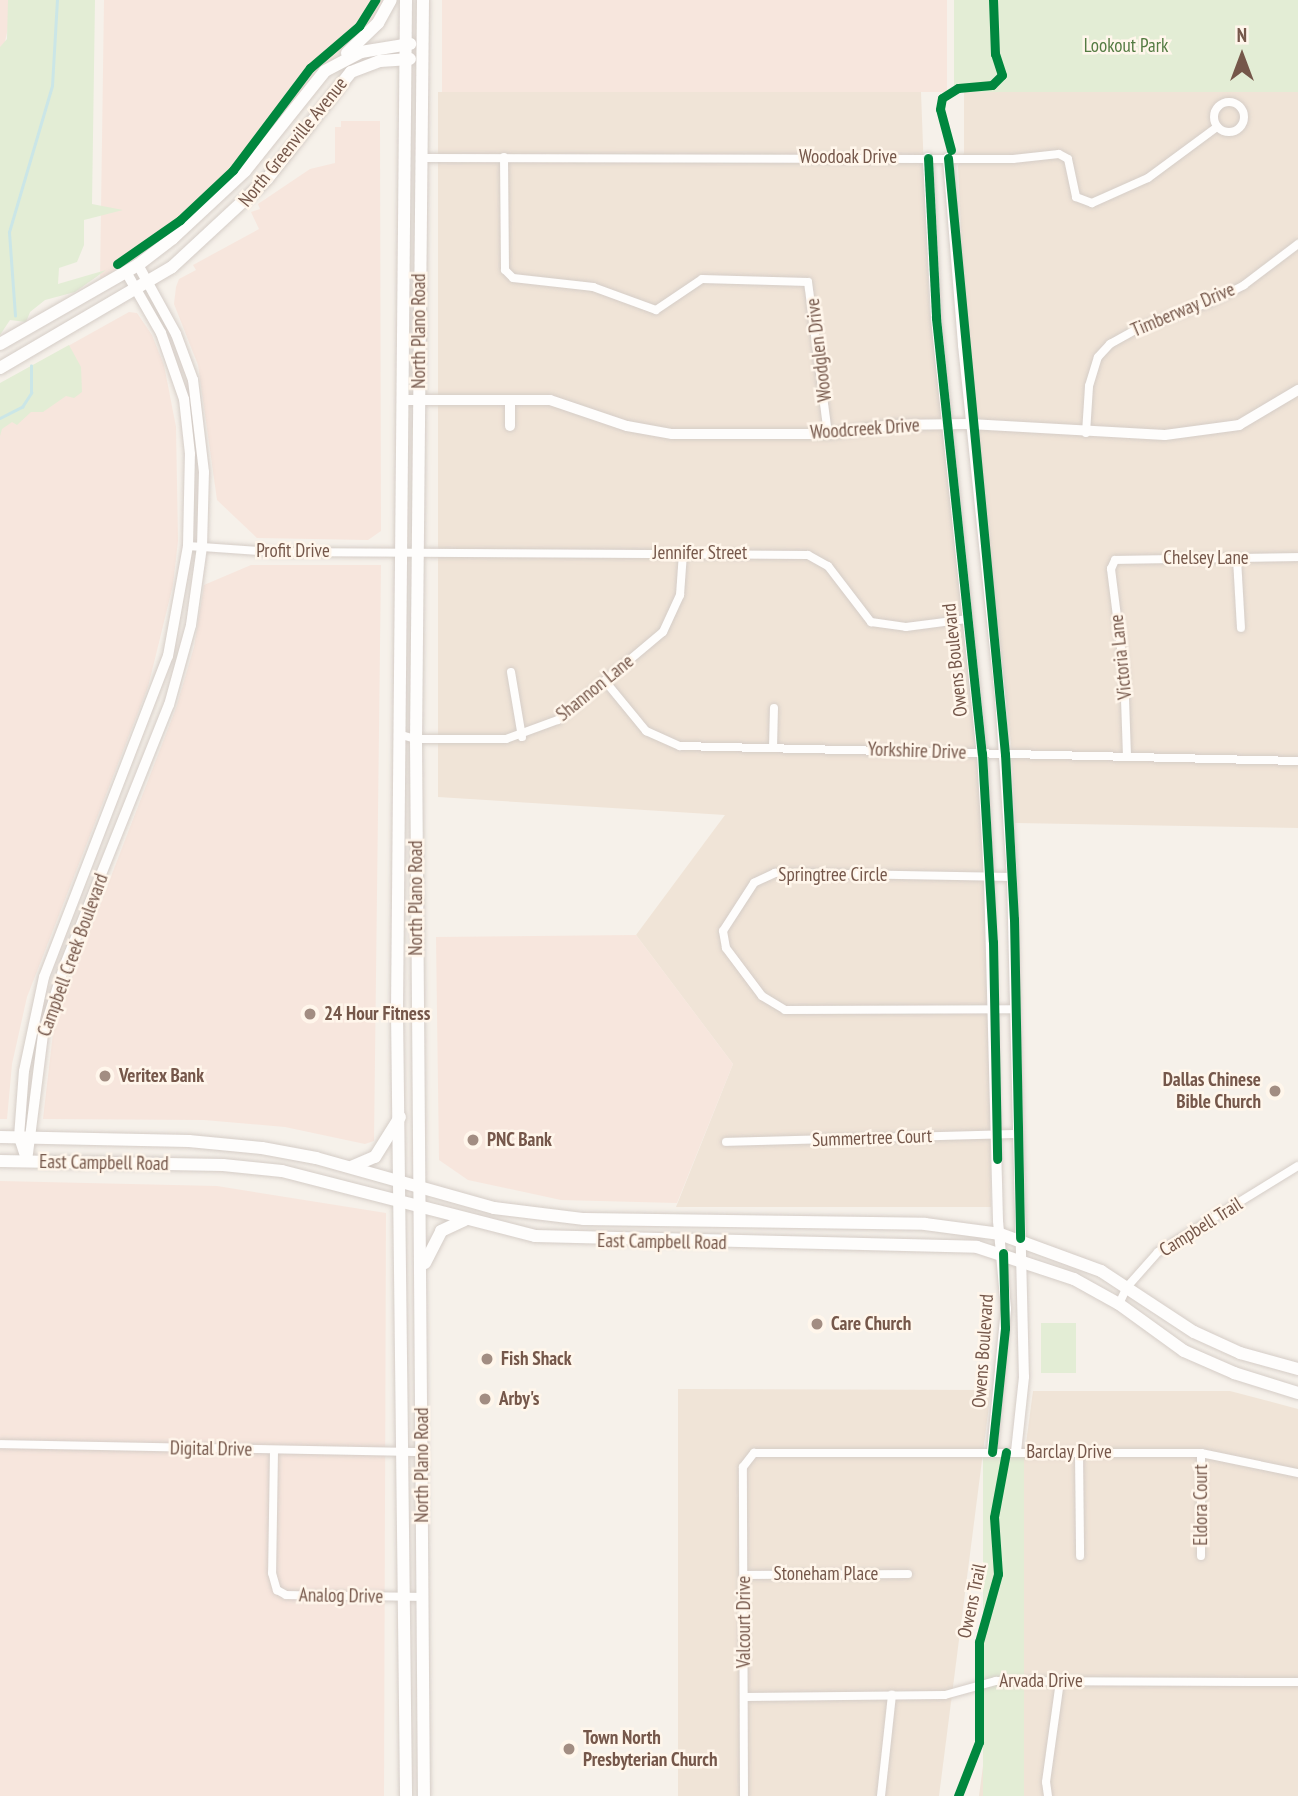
<!DOCTYPE html>
<style>
body{margin:0}
#map{position:relative;width:1298px;height:1796px;overflow:hidden;background:#f6f1ea;font-family:"PT Sans Narrow",sans-serif}
div>[style]{position:absolute}
[style*='--x']{left:calc(var(--x)*1px);top:calc(var(--y)*1px);width:calc(var(--w)*1px);rotate:calc(var(--a)*1deg)}
.residential>*{inset:0;background:#f0e4d7}
.commercial>*{inset:0;background:#f7e6dd;transform-origin:0 0}
.green>*{inset:0;background:#e3edd5;transform-origin:0 0}
.stream>*{height:2.5px;margin:-1.25px;padding:0 1.25px;transform-origin:1.25px;border-radius:1.25px;background:#cbe6e7}
.roads{filter:drop-shadow(0 0 2px #d5cdc7) drop-shadow(0 0 2px #d5cdc7)}
.minor>*{height:8px;margin:-4px;padding:0 4px;transform-origin:4px;border-radius:4px;background:#fefdfc}
.minor>.ring{margin:-4px;padding:0;box-sizing:content-box;background:none;border:8px solid #fefdfc;border-radius:50%}
.tertiary>*{height:10px;margin:-5px;padding:0 5px;transform-origin:5px;border-radius:5px;background:#fefdfc}
.secondary>*{height:12px;margin:-6px;padding:0 6px;transform-origin:6px;border-radius:6px;background:#fefdfc}
.cycleway>*{height:9px;margin:-4.5px;padding:0 4.5px;transform-origin:4.5px;border-radius:4.5px;background:#00873e}
.dots>*{width:19px;height:19px;translate:-50% -50%;box-sizing:border-box;border:4px solid #fff6eb;border-radius:50%}
span{translate:-50% -50%;white-space:nowrap;text-align:center;line-height:1.15;-webkit-text-stroke:5px #fff6eb;paint-order:stroke}
.park-label{font-size:19px;color:#547b42}
.street-label{font-size:19px;color:#75574a}
.poi-label{font-size:19px;color:#75574a;font-weight:700}
.left{translate:0 -50%;text-align:left}
.right{translate:-100% -50%;text-align:right}
.north{position:absolute;left:1207px;top:21px;width:70px;height:70px;-webkit-text-stroke:5px #fff6eb;paint-order:stroke;rotate:0deg;font-size:19px;font-weight:700;line-height:28px;text-align:center;color:#75574a}
.north::after{content:'';display:block;margin:auto;width:24px;height:32px;background:#75574a;clip-path:polygon(50% 0,100% 100%,50% 72%,0 100%)}
</style>
<div id="map">
<div class="residential">
<div style="clip-path:polygon(1298px 91px,1298px 828px,1015px 823px,1011px 743px,966px 333px,958px 166px,964px 153px,964px 92px)"></div>
<div style="clip-path:polygon(438px 92px,921px 92px,929px 305px,975px 711px,987px 923px,991px 1207px,676px 1207px,733px 1064px,636px 935px,725px 815px,438px 797px)"></div>
<div style="clip-path:polygon(678px 1389px,991px 1390px,939px 1796px,678px 1796px)"></div>
<div style="clip-path:polygon(1033px 1391px,1230px 1391px,1298px 1409px,1298px 1796px,979px 1796px)"></div>
</div>
<div class="commercial">
<div style="clip-path:polygon(0 0,14px 0,0 65px)"></div>
<div style="clip-path:polygon(104px 0,390px 0,315px 78px,270px 136px,190px 214px,100px 281px)"></div>
<div style="left:442px;top:0;width:505px;height:92px"></div>
<div style="clip-path:polygon(341px 121px,380px 121px,381px 531px,368px 540px,257px 538px,217px 500px,198px 365px,174px 304px,176px 287px,179px 279px,196px 270px,193px 265px,259px 229px,251px 212px,260px 209px,258px 204px,310px 169px,335px 163px,335px 127px,341px 127px)"></div>
<div style="clip-path:polygon(129px 312px,137px 313px,152px 335px,164px 365px,176px 427px,178px 541px,173px 585px,148px 687px,27px 997px,12px 1064px,7px 1119px,0 1119px,0 384px)"></div>
<div style="clip-path:polygon(251px 565px,381px 565px,374px 1141px,365px 1144px,285px 1127px,204px 1120px,43px 1119px,54px 1024px,176px 708px,194px 647px,204px 585px)"></div>
<div style="clip-path:polygon(636px 935px,733px 1064px,677px 1203px,561px 1200px,468px 1180px,439px 1160px,436px 937px)"></div>
<div style="clip-path:polygon(0 1181px,217px 1186px,386px 1213px,384px 1796px,0 1796px)"></div>
</div>
<div class="green">
<div style="clip-path:polygon(8px 0,95px 0,92px 204px,123px 210px,84px 220px,84px 245px,77px 262px,59px 268px,58px 284px,106px 270px,75px 292px,45px 300px,30px 312px,26px 322px,10px 320px,0 335px,0 47px,7px 39px)"></div>
<div style="left:954px;top:0;width:344px;height:92px"></div>
<div style="clip-path:polygon(69px 345px,81px 367px,82px 392px,74px 398px,66px 396px,43px 412px,31px 412px,17px 425px,12px 422px,2px 429px,0 436px,0 383px)"></div>
<div style="left:1041px;top:1323px;width:35px;height:50px"></div>
<div style="left:983px;top:1456px;width:41px;height:343px"></div>
</div>
<div class="stream">
<div style="--x:15;--y:316;--w:84;--a:-94.1"></div>
<div style="--x:9;--y:232;--w:152;--a:-73.6"></div>
<div style="--x:52;--y:86;--w:86;--a:-86.7"></div>
<div style="--x:0;--y:418;--w:25;--a:-27"></div>
<div style="--x:22;--y:407;--w:17;--a:-57"></div>
<div style="--x:31;--y:393;--w:27;--a:-90"></div>
</div>
<div class="roads">
<div class="minor">
<div class="ring" style="left:1214px;top:102px;width:22px;height:22px"></div>
<div style="--x:504;--y:157;--w:113;--a:89.5"></div>
<div style="--x:505;--y:270;--w:11;--a:45"></div>
<div style="--x:513;--y:278;--w:81;--a:6.4"></div>
<div style="--x:593;--y:287;--w:67;--a:20.1"></div>
<div style="--x:656;--y:310;--w:55;--a:-34"></div>
<div style="--x:702;--y:279;--w:106;--a:1.6"></div>
<div style="--x:808;--y:282;--w:153;--a:82.5"></div>
<div style="--x:420;--y:158;--w:593;--a:0.1"></div>
<div style="--x:1013;--y:159;--w:46;--a:-6.2"></div>
<div style="--x:1059;--y:154;--w:10;--a:29"></div>
<div style="--x:1068;--y:159;--w:39;--a:78"></div>
<div style="--x:1076;--y:197;--w:17;--a:21"></div>
<div style="--x:1092;--y:203;--w:61;--a:-24.1"></div>
<div style="--x:1148;--y:178;--w:86;--a:-36.5"></div>
<div style="--x:1086;--y:433;--w:47;--a:-86.3"></div>
<div style="--x:1089;--y:386;--w:30;--a:-73"></div>
<div style="--x:1098;--y:357;--w:18;--a:-47"></div>
<div style="--x:1110;--y:344;--w:35;--a:-29"></div>
<div style="--x:1141;--y:327;--w:74;--a:-19.7"></div>
<div style="--x:1211;--y:302;--w:37;--a:-27"></div>
<div style="--x:1244;--y:285;--w:68;--a:-37.2"></div>
<div style="--x:188;--y:546;--w:85;--a:4"></div>
<div style="--x:273;--y:552;--w:535;--a:0.32"></div>
<div style="--x:808;--y:555;--w:23;--a:29"></div>
<div style="--x:828;--y:566;--w:71;--a:52.5"></div>
<div style="--x:871;--y:622;--w:35;--a:8"></div>
<div style="--x:906;--y:627;--w:63;--a:-7.4"></div>
<div style="--x:1237;--y:559;--w:69;--a:86.7"></div>
<div style="--x:511;--y:672;--w:66;--a:80.4"></div>
<div style="--x:605;--y:681;--w:65;--a:50.6"></div>
<div style="--x:646;--y:731;--w:37;--a:24"></div>
<div style="--x:680;--y:746;--w:618;--a:1.39"></div>
<div style="--x:398;--y:734;--w:19;--a:16"></div>
<div style="--x:416;--y:739;--w:90;--a:0"></div>
<div style="--x:506;--y:739;--w:55;--a:-20.1"></div>
<div style="--x:558;--y:720;--w:137;--a:-40"></div>
<div style="--x:663;--y:632;--w:41;--a:-65.3"></div>
<div style="--x:680;--y:595;--w:42;--a:-85.9"></div>
<div style="--x:773;--y:748;--w:40;--a:-88.6"></div>
<div style="--x:1127;--y:756;--w:84;--a:-92"></div>
<div style="--x:1124;--y:672;--w:104;--a:-97.2"></div>
<div style="--x:1111;--y:569;--w:10;--a:-66"></div>
<div style="--x:1115;--y:560;--w:183;--a:-0.9"></div>
<div style="--x:1012;--y:877;--w:237;--a:-179"></div>
<div style="--x:775;--y:873;--w:23;--a:155"></div>
<div style="--x:754;--y:883;--w:57;--a:122.9"></div>
<div style="--x:723;--y:931;--w:17;--a:80"></div>
<div style="--x:726;--y:948;--w:60;--a:53.1"></div>
<div style="--x:762;--y:996;--w:27;--a:31"></div>
<div style="--x:785;--y:1010;--w:231;--a:-0.2"></div>
<div style="--x:726;--y:1142;--w:293;--a:-1.6"></div>
<div style="--x:1119;--y:1304;--w:19;--a:-65"></div>
<div style="--x:1127;--y:1287;--w:47;--a:-48.5"></div>
<div style="--x:1158;--y:1252;--w:164;--a:-31.6"></div>
<div style="--x:0;--y:1444;--w:423;--a:1.1"></div>
<div style="--x:274;--y:1451;--w:122;--a:90.9"></div>
<div style="--x:272;--y:1573;--w:18;--a:74"></div>
<div style="--x:277;--y:1590;--w:10;--a:29"></div>
<div style="--x:286;--y:1595;--w:136;--a:0.8"></div>
<div style="--x:1079;--y:1452;--w:104;--a:89.4"></div>
<div style="--x:1201;--y:1556;--w:103;--a:-90"></div>
<div style="--x:744;--y:1575;--w:164;--a:-0.3"></div>
<div style="--x:744;--y:1697;--w:201;--a:-0.6"></div>
<div style="--x:945;--y:1695;--w:53;--a:-15.4"></div>
<div style="--x:996;--y:1681;--w:302;--a:0.2"></div>
<div style="--x:744;--y:1796;--w:329;--a:-90.2"></div>
<div style="--x:743;--y:1467;--w:18;--a:-52"></div>
<div style="--x:754;--y:1453;--w:447;--a:0"></div>
<div style="--x:1201;--y:1453;--w:99;--a:11.7"></div>
<div style="--x:881;--y:1796;--w:102;--a:-83.8"></div>
<div style="--x:1048;--y:1796;--w:14;--a:-98"></div>
<div style="--x:1046;--y:1782;--w:102;--a:-82.1"></div>
</div>
<div class="tertiary">
<div style="--x:928;--y:158;--w:160;--a:87.1"></div>
<div style="--x:936;--y:318;--w:437;--a:84"></div>
<div style="--x:982;--y:753;--w:124;--a:86.8"></div>
<div style="--x:989;--y:877;--w:344;--a:88.5"></div>
<div style="--x:998;--y:1221;--w:88;--a:84.8"></div>
<div style="--x:1006;--y:1309;--w:144;--a:95.6"></div>
<div style="--x:948;--y:158;--w:188;--a:85.4"></div>
<div style="--x:963;--y:345;--w:353;--a:84"></div>
<div style="--x:1000;--y:696;--w:181;--a:86.2"></div>
<div style="--x:1012;--y:877;--w:500;--a:88.63"></div>
<div style="--x:1024;--y:1377;--w:75;--a:96.1"></div>
<div style="--x:402;--y:400;--w:148;--a:0"></div>
<div style="--x:550;--y:400;--w:81;--a:18.7"></div>
<div style="--x:627;--y:426;--w:46;--a:10.1"></div>
<div style="--x:672;--y:434;--w:156;--a:0"></div>
<div style="--x:828;--y:434;--w:67;--a:-7.8"></div>
<div style="--x:894;--y:425;--w:76;--a:-0.8"></div>
<div style="--x:970;--y:424;--w:195;--a:3.2"></div>
<div style="--x:1165;--y:435;--w:75;--a:-7.7"></div>
<div style="--x:1239;--y:425;--w:69;--a:-30.7"></div>
<div style="--x:510;--y:400;--w:26;--a:90"></div>
<div style="--x:26;--y:1159;--w:23;--a:-108"></div>
<div style="--x:19;--y:1137;--w:66;--a:-85.7"></div>
<div style="--x:24;--y:1071;--w:96;--a:-78"></div>
<div style="--x:44;--y:977;--w:344;--a:-68.9"></div>
<div style="--x:168;--y:656;--w:112;--a:-79.7"></div>
<div style="--x:188;--y:546;--w:92;--a:-88.8"></div>
<div style="--x:190;--y:454;--w:55;--a:-96.2"></div>
<div style="--x:184;--y:399;--w:70;--a:-109.2"></div>
<div style="--x:161;--y:333;--w:70;--a:-119.8"></div>
<div style="--x:27;--y:1161;--w:128;--a:-82.8"></div>
<div style="--x:43;--y:1034;--w:70;--a:-72.6"></div>
<div style="--x:64;--y:967;--w:282;--a:-68.2"></div>
<div style="--x:169;--y:705;--w:83;--a:-74.6"></div>
<div style="--x:191;--y:625;--w:79;--a:-82"></div>
<div style="--x:202;--y:547;--w:75;--a:-88.5"></div>
<div style="--x:204;--y:472;--w:93;--a:-96.8"></div>
<div style="--x:193;--y:380;--w:49;--a:-110.3"></div>
<div style="--x:176;--y:334;--w:79;--a:-118.8"></div>
</div>
<div class="secondary">
<div style="--x:406;--y:0;--w:1010;--a:90.51"></div>
<div style="--x:397;--y:1010;--w:786;--a:89.34"></div>
<div style="--x:423;--y:0;--w:739;--a:90.54"></div>
<div style="--x:416;--y:739;--w:1057;--a:89.57"></div>
<div style="--x:347;--y:53;--w:43;--a:-44.1"></div>
<div style="--x:378;--y:23;--w:26;--a:-61"></div>
<div style="--x:0;--y:344;--w:159;--a:-29.8"></div>
<div style="--x:138;--y:265;--w:44;--a:-37.6"></div>
<div style="--x:173;--y:238;--w:98;--a:-42.9"></div>
<div style="--x:245;--y:171;--w:128;--a:-51.3"></div>
<div style="--x:325;--y:71;--w:41;--a:-27.8"></div>
<div style="--x:361;--y:52;--w:50;--a:-9.3"></div>
<div style="--x:0;--y:368;--w:199;--a:-30.4"></div>
<div style="--x:172;--y:267;--w:129;--a:-42.8"></div>
<div style="--x:267;--y:179;--w:136;--a:-51.9"></div>
<div style="--x:351;--y:72;--w:31;--a:-21"></div>
<div style="--x:380;--y:61;--w:30;--a:-4"></div>
<div style="--x:0;--y:1137;--w:189;--a:1.2"></div>
<div style="--x:189;--y:1141;--w:73;--a:5.5"></div>
<div style="--x:262;--y:1148;--w:55;--a:10.5"></div>
<div style="--x:316;--y:1158;--w:185;--a:15.7"></div>
<div style="--x:494;--y:1208;--w:91;--a:7"></div>
<div style="--x:584;--y:1219;--w:341;--a:0.8"></div>
<div style="--x:925;--y:1224;--w:76;--a:7.6"></div>
<div style="--x:1000;--y:1234;--w:108;--a:20.1"></div>
<div style="--x:1101;--y:1271;--w:111;--a:33.3"></div>
<div style="--x:1194;--y:1332;--w:51;--a:24.5"></div>
<div style="--x:1240;--y:1353;--w:60;--a:15.4"></div>
<div style="--x:0;--y:1161;--w:223;--a:1"></div>
<div style="--x:223;--y:1165;--w:59;--a:5.8"></div>
<div style="--x:282;--y:1171;--w:261;--a:14.4"></div>
<div style="--x:535;--y:1236;--w:442;--a:1.4"></div>
<div style="--x:977;--y:1247;--w:102;--a:18.3"></div>
<div style="--x:1074;--y:1279;--w:51;--a:29.1"></div>
<div style="--x:1119;--y:1304;--w:80;--a:35.9"></div>
<div style="--x:1184;--y:1351;--w:55;--a:23.7"></div>
<div style="--x:1234;--y:1373;--w:67;--a:17.4"></div>
<div style="--x:351;--y:1167;--w:26;--a:-23"></div>
<div style="--x:375;--y:1157;--w:47;--a:-58"></div>
<div style="--x:425;--y:1263;--w:36;--a:-63"></div>
<div style="--x:441;--y:1231;--w:26;--a:-25"></div>
</div>
</div>
<div class="cycleway">
<div style="--x:951;--y:150;--w:42;--a:-105"></div>
<div style="--x:940;--y:109;--w:11;--a:-80"></div>
<div style="--x:942;--y:98;--w:19;--a:-32"></div>
<div style="--x:958;--y:88;--w:34;--a:-5"></div>
<div style="--x:992;--y:85;--w:14;--a:-45"></div>
<div style="--x:1002;--y:75;--w:22;--a:-108"></div>
<div style="--x:995;--y:54;--w:54;--a:-92.1"></div>
<div style="--x:928;--y:158;--w:160;--a:87.1"></div>
<div style="--x:936;--y:318;--w:437;--a:84"></div>
<div style="--x:982;--y:753;--w:189;--a:86.7"></div>
<div style="--x:993;--y:942;--w:217;--a:88.9"></div>
<div style="--x:948;--y:158;--w:599;--a:84.54"></div>
<div style="--x:1005;--y:754;--w:165;--a:86.9"></div>
<div style="--x:1014;--y:919;--w:319;--a:88.9"></div>
<div style="--x:117;--y:264;--w:77;--a:-34.9"></div>
<div style="--x:180;--y:220;--w:73;--a:-43.3"></div>
<div style="--x:233;--y:170;--w:128;--a:-53"></div>
<div style="--x:310;--y:68;--w:65;--a:-40.6"></div>
<div style="--x:359;--y:26;--w:31;--a:-58"></div>
<div style="--x:992;--y:1452;--w:125;--a:-84"></div>
<div style="--x:1005;--y:1328;--w:75;--a:-91.5"></div>
<div style="--x:958;--y:1796;--w:58;--a:-68.7"></div>
<div style="--x:979;--y:1742;--w:100;--a:-90"></div>
<div style="--x:979;--y:1642;--w:71;--a:-74.4"></div>
<div style="--x:998;--y:1574;--w:57;--a:-94"></div>
<div style="--x:994;--y:1517;--w:66;--a:-79.5"></div>
</div>
<div class="dots">
<div style="left:310px;top:1014px;background:#a28d82"></div>
<div style="left:105px;top:1076px;background:#a28d82"></div>
<div style="left:1275px;top:1091px;background:#a28d82"></div>
<div style="left:473px;top:1140px;background:#a28d82"></div>
<div style="left:817px;top:1324px;background:#a28d82"></div>
<div style="left:487px;top:1359px;background:#a28d82"></div>
<div style="left:485px;top:1399px;background:#a28d82"></div>
<div style="left:569px;top:1749px;background:#a28d82"></div>
</div>
<div class="park-label">
<span style="left:1126px;top:46px">Lookout Park</span>
</div>
<div class="street-label">
<span style="left:293px;top:142px;rotate:-51deg">North Greenville Avenue</span>
<span style="left:848px;top:157px">Woodoak Drive</span>
<span style="left:1183px;top:310px;rotate:-23deg">Timberway Drive</span>
<span style="left:419px;top:331px;rotate:-90deg">North Plano Road</span>
<span style="left:819px;top:350px;rotate:-97deg">Woodglen Drive</span>
<span style="left:865px;top:429px;rotate:-4deg">Woodcreek Drive</span>
<span style="left:293px;top:551px">Profit Drive</span>
<span style="left:700px;top:553px">Jennifer Street</span>
<span style="left:1206px;top:558px">Chelsey Lane</span>
<span style="left:1121px;top:657px;rotate:-96deg">Victoria Lane</span>
<span style="left:955px;top:660px;rotate:-96deg">Owens Boulevard</span>
<span style="left:595px;top:688px;rotate:-39deg">Shannon Lane</span>
<span style="left:917px;top:751px;rotate:2deg">Yorkshire Drive</span>
<span style="left:833px;top:875px">Springtree Circle</span>
<span style="left:416px;top:898px;rotate:-90deg">North Plano Road</span>
<span style="left:73px;top:955px;rotate:-70deg">Campbell Creek Boulevard</span>
<span style="left:872px;top:1138px;rotate:-2deg">Summertree Court</span>
<span style="left:104px;top:1163px;rotate:1deg">East Campbell Road</span>
<span style="left:1201px;top:1227px;rotate:-32deg">Campbell Trail</span>
<span style="left:662px;top:1242px;rotate:1deg">East Campbell Road</span>
<span style="left:983px;top:1351px;rotate:-86deg">Owens Boulevard</span>
<span style="left:211px;top:1449px;rotate:1deg">Digital Drive</span>
<span style="left:1069px;top:1452px">Barclay Drive</span>
<span style="left:422px;top:1465px;rotate:-90deg">North Plano Road</span>
<span style="left:1201px;top:1505px;rotate:-90deg">Eldora Court</span>
<span style="left:826px;top:1574px">Stoneham Place</span>
<span style="left:341px;top:1596px;rotate:1deg">Analog Drive</span>
<span style="left:972px;top:1601px;rotate:-78deg">Owens Trail</span>
<span style="left:744px;top:1622px;rotate:-90deg">Valcourt Drive</span>
<span style="left:1041px;top:1681px">Arvada Drive</span>
</div>
<div class="poi-label">
<span class="left" style="left:324px;top:1014px">24 Hour Fitness</span>
<span class="left" style="left:119px;top:1076px">Veritex Bank</span>
<span class="right" style="left:1261px;top:1091px">Dallas Chinese<br>Bible Church</span>
<span class="left" style="left:487px;top:1140px">PNC Bank</span>
<span class="left" style="left:831px;top:1324px">Care Church</span>
<span class="left" style="left:501px;top:1359px">Fish Shack</span>
<span class="left" style="left:499px;top:1399px">Arby's</span>
<span class="left" style="left:583px;top:1749px">Town North<br>Presbyterian Church</span>
</div>
<div class="north">N</div>
</div>
